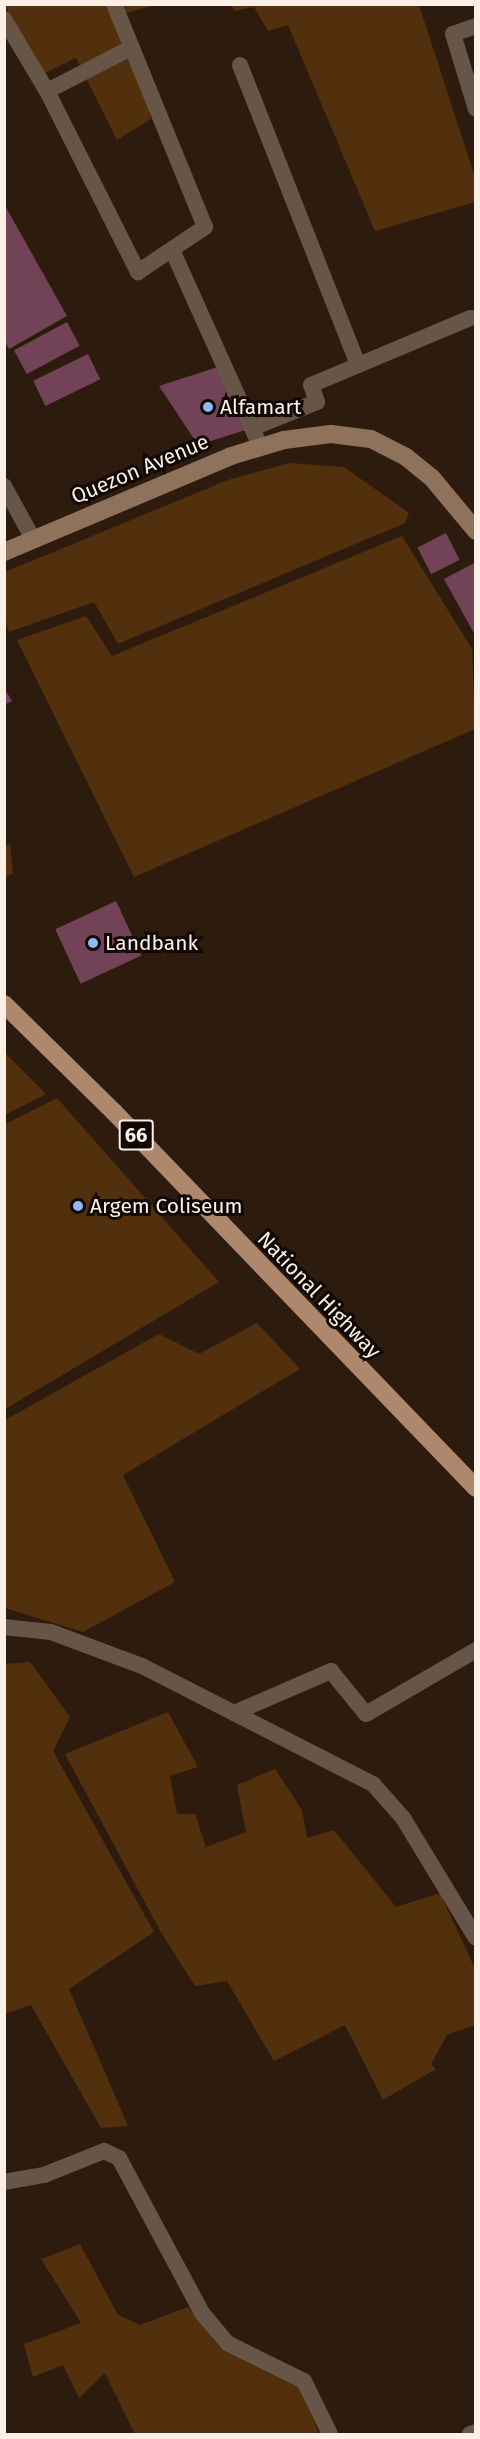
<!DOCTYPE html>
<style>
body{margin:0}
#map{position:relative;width:480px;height:2439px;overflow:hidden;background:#2d1c0d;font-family:"Fira Sans",sans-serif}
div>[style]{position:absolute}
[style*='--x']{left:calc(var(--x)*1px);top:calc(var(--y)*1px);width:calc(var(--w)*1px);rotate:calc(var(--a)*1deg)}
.green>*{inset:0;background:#52300d}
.building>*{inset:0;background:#724256;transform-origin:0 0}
.street>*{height:16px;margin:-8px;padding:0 8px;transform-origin:8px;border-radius:8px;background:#675547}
.secondary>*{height:18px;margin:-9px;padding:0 9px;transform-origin:9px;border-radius:9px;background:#8f725c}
.primary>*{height:18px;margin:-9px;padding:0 9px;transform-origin:9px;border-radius:9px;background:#ae886d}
.dots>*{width:16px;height:16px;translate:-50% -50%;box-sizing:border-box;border:3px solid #100804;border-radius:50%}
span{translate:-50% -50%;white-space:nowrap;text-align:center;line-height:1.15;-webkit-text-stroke:6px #100804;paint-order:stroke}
.shield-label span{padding:2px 4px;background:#100804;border:2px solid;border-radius:4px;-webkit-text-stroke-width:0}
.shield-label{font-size:20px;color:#fcf0e6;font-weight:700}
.poi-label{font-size:21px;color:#fcf0e6}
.left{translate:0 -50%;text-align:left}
.street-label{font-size:21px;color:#fcf0e6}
.frame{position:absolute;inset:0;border:6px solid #fcf0e6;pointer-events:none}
</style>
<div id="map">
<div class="green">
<div style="clip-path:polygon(155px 5px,126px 13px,151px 119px,117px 140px,76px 58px,45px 73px,5px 6px)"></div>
<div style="clip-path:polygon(232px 5px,419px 5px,475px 177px,475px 202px,375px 231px,288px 25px,268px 31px,254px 7px,234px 11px)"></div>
<div style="clip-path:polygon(290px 463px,344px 467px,409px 513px,405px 523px,118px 644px,94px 602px,9px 632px,5px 620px,5px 572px,228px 480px)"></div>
<div style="clip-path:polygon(402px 536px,472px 649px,475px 729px,134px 877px,17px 640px,86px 616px,112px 656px)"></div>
<div style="clip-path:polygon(10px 844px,13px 873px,5px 878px,5px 846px)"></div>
<div style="clip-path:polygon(5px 1053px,46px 1094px,5px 1115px,4px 1115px)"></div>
<div style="clip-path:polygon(57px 1098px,219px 1282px,5px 1409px,5px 1124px)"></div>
<div style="clip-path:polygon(257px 1323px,300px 1369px,123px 1475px,175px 1582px,83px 1632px,5px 1608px,5px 1420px,159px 1334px,199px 1354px)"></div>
<div style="clip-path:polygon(30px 1662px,70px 1717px,53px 1751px,154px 1932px,69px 1989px,128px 2126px,101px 2128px,31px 2005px,5px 2014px,5px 1664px)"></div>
<div style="clip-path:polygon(168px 1712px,198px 1767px,170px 1776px,177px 1814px,195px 1814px,206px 1847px,246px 1832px,237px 1785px,275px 1769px,302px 1810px,307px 1838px,334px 1830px,396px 1907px,440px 1893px,475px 1969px,475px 2025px,447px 2035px,431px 2064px,436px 2069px,383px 2100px,345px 2025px,274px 2061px,227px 1981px,195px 1986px,162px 1934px,65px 1754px)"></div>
<div style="clip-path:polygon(80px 2244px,118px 2315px,140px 2325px,188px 2307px,220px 2348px,300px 2386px,319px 2434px,135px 2434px,105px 2373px,79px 2398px,63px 2365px,33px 2377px,24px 2344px,81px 2323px,41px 2259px)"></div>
</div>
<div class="building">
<div style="clip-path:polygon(4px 204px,67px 316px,9px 349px,4px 340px)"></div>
<div style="left:67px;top:322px;width:27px;height:60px;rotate:62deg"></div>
<div style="left:88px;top:354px;width:28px;height:61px;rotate:64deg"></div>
<div style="clip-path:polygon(224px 365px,252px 428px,198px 445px,159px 386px)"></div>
<div style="left:446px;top:533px;width:30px;height:32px;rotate:63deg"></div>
<div style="clip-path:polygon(476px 562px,476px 637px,444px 579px)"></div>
<div style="clip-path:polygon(4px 688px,12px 701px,4px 705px)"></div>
<div style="left:116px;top:901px;width:60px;height:67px;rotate:65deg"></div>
</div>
<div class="street">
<div style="--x:4;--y:19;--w:84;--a:59.2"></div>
<div style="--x:47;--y:91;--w:203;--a:63.3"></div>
<div style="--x:138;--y:272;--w:81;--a:-33.9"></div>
<div style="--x:205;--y:227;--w:241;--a:-112.2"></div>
<div style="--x:476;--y:26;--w:24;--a:161"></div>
<div style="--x:453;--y:34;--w:78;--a:73"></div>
<div style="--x:240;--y:65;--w:322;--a:68.5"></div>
<div style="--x:47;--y:91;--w:94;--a:-27.1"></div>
<div style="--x:173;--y:252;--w:203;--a:65.8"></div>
<div style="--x:252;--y:428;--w:70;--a:-21.8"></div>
<div style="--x:317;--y:402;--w:18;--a:-109"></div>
<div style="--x:311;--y:385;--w:173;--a:-22.8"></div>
<div style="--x:4;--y:486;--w:60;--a:61.3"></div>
<div style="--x:4;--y:1627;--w:47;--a:6.1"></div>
<div style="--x:51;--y:1632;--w:97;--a:20.5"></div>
<div style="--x:142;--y:1666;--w:259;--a:27.1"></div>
<div style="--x:373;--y:1784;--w:45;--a:48.6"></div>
<div style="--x:403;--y:1818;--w:140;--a:58.7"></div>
<div style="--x:234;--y:1713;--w:106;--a:-23.4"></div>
<div style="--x:331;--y:1671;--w:55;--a:50.9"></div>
<div style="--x:366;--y:1714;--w:127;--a:-30.2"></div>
<div style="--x:4;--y:2182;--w:41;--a:-9.9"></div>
<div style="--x:44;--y:2175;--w:65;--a:-21.8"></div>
<div style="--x:104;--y:2151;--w:17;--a:25"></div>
<div style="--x:119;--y:2158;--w:176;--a:61.8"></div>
<div style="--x:202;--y:2313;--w:39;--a:50"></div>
<div style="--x:227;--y:2343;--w:86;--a:26.3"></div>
<div style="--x:304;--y:2381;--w:59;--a:63.9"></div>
<div style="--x:470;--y:2434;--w:6;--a:-18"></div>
</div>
<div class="secondary">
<div style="--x:4;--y:552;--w:246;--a:-22.9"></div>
<div style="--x:231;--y:456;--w:55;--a:-16.8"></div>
<div style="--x:284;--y:440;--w:47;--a:-7.3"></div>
<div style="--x:331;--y:434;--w:40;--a:7.1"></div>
<div style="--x:371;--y:439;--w:39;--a:27"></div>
<div style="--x:406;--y:457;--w:33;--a:39"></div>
<div style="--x:432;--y:478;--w:69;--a:50.3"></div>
</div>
<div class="primary">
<div style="--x:4;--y:1004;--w:154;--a:44.5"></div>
<div style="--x:114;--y:1112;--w:522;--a:46.09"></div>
</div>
<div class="dots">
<div style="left:208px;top:407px;background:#8cb9fc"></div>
<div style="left:93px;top:943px;background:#8cb9fc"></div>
<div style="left:78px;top:1206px;background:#8cb9fc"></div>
</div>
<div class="shield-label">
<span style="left:136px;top:1135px">66</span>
</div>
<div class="poi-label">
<span class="left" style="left:220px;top:407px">Alfamart</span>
<span class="left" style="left:105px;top:943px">Landbank</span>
<span class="left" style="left:90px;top:1206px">Argem Coliseum</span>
</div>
<div class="street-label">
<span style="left:140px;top:469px;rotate:-23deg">Quezon Avenue</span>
<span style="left:319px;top:1295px;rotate:46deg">National Highway</span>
</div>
<div class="frame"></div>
</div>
